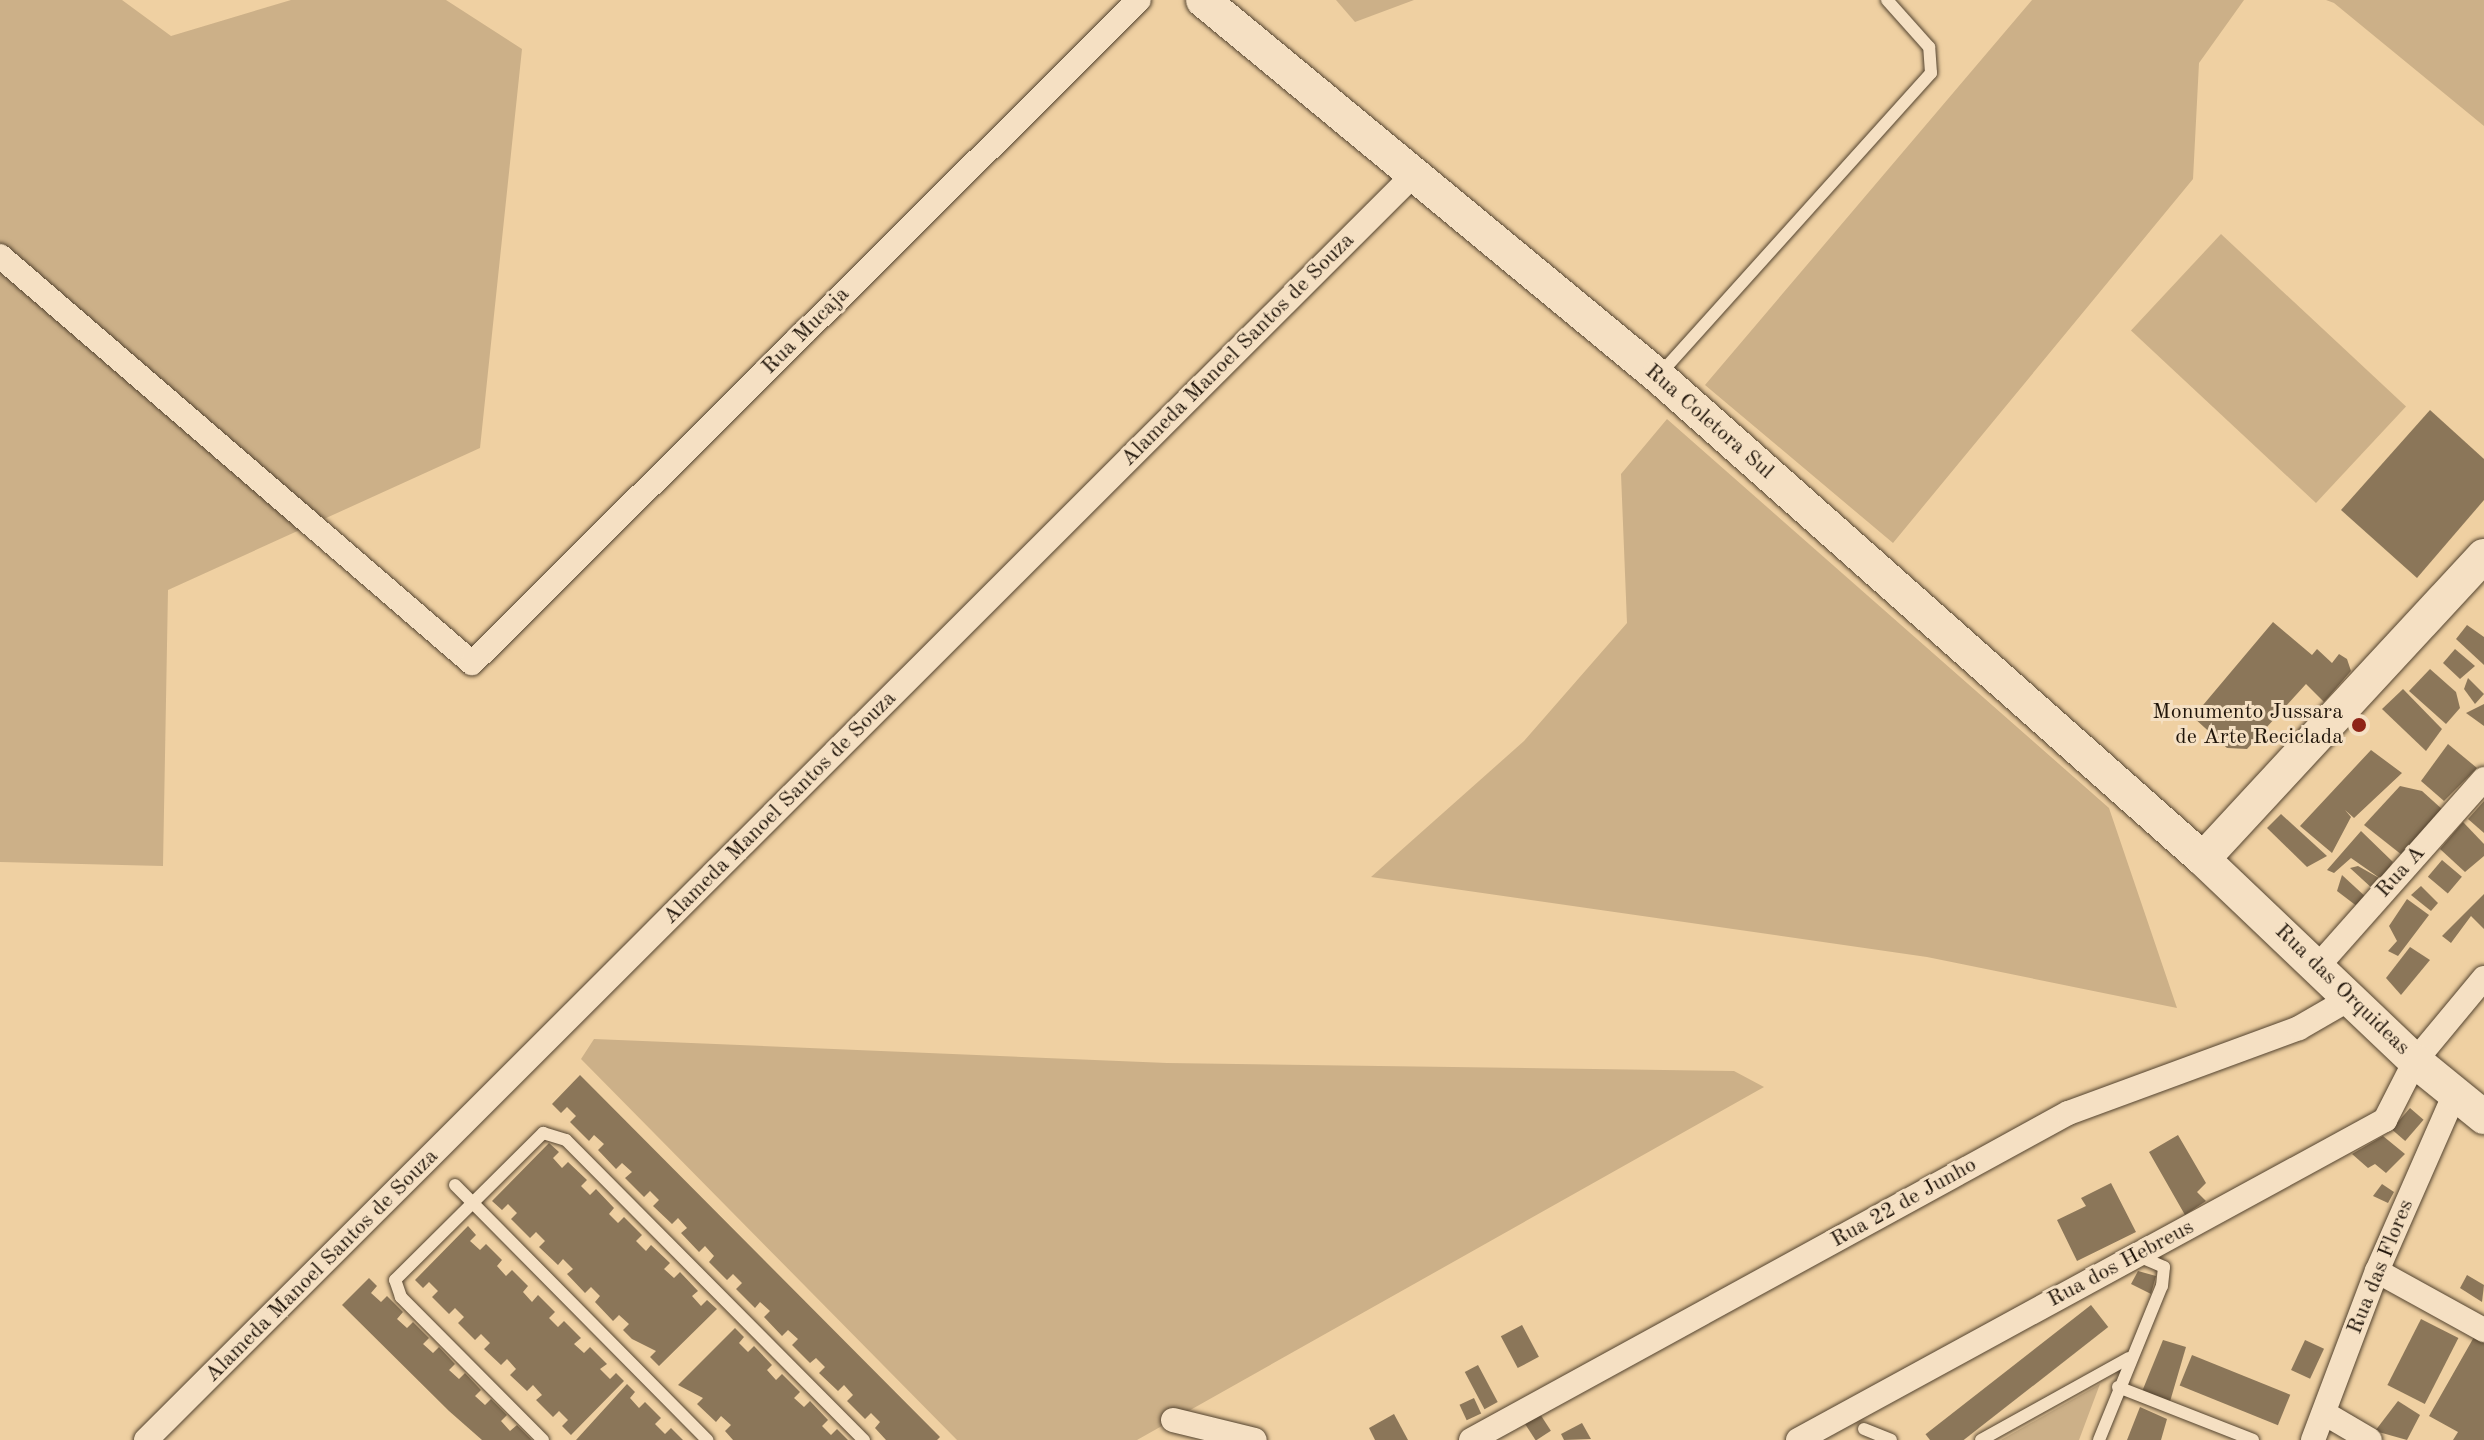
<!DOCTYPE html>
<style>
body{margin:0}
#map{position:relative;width:2484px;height:1440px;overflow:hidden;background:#efd0a2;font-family:"Old Standard TT",serif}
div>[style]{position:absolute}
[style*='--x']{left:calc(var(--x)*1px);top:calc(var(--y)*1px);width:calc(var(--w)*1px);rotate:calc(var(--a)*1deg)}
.green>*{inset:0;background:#ccb088;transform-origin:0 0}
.building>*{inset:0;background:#8b7659;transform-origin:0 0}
.roads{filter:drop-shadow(0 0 2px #53432f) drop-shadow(0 0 2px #53432f)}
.lane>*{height:12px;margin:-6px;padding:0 6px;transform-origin:6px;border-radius:6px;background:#f5e0c3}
.street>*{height:24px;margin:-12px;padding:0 12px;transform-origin:12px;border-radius:12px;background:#f5e0c3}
.secondary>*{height:34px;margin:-17px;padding:0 17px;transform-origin:17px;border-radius:17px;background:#f5e0c3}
.dots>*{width:22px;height:22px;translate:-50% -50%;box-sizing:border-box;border:4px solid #f5e0c3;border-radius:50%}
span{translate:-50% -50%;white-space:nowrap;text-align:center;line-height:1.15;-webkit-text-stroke:6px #f5e0c3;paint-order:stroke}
.street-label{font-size:22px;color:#1f1409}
.poi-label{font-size:22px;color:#1f1409}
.right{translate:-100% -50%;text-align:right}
</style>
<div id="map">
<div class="green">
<div style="clip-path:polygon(0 0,122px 0,171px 36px,291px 0,446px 0,522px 49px,480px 448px,168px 590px,163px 866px,0 862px)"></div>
<div style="clip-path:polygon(1336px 0,1414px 0,1355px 22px)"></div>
<div style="clip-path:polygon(2032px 0,2244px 0,2199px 63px,2193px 179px,1893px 543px,1705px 385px)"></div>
<div style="clip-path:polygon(2326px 0,2484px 0,2484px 126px,2334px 3px)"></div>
<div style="left:2221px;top:234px;width:253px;height:132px;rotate:43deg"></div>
<div style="clip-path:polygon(1667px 419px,2109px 808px,2177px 1008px,1927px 957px,1371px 877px,1524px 741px,1627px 623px,1621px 474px)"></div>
<div style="clip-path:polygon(594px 1039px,1167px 1063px,1734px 1071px,1764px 1087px,1137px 1440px,957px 1440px,581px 1059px)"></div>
<div style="clip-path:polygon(2100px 1384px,2079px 1440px,2001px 1440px)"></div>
</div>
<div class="building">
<div style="clip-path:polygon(2430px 410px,2484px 459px,2484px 500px,2417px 578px,2341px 510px)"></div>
<div style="clip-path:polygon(2273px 622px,2312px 655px,2317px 649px,2332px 663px,2339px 654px,2347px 659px,2351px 671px,2324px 702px,2306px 684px,2247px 749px,2227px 748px,2193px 717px)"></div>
<div style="clip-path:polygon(2467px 625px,2484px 637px,2484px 665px,2456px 639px)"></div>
<div style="clip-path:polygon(2455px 649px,2475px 666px,2460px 679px,2443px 663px)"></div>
<div style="clip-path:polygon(2430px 669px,2456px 692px,2460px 708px,2446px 724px,2409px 691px)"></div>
<div style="clip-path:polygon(2468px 678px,2484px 694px,2475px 704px,2464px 689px)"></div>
<div style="clip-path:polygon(2403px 689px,2442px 729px,2426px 751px,2382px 709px)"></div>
<div style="clip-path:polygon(2484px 704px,2484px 726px,2466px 713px)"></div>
<div style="clip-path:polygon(2448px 744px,2477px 768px,2444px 801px,2421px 781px)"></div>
<div style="clip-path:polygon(2371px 750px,2402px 773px,2354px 818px,2345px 810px,2351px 817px,2332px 853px,2300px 826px)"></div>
<div style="clip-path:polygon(2400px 786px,2422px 791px,2443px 810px,2402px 855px,2364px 825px)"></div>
<div style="clip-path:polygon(2484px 801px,2484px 833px,2468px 819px)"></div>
<div style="clip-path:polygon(2281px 814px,2327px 856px,2307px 867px,2267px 828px)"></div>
<div style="clip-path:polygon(2463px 822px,2484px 844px,2484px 856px,2465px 872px,2440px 849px)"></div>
<div style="clip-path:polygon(2361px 831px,2393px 862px,2374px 890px,2350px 868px,2358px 866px,2381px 879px,2351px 858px,2334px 873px,2327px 870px)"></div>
<div style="left:2442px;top:860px;width:26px;height:22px;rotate:40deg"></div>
<div style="clip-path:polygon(2342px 875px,2368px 899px,2358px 907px,2337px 891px)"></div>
<div style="clip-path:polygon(2421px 886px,2438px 903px,2431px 911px,2411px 895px)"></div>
<div style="clip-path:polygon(2484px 894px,2484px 929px,2471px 916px,2451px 943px,2442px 936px)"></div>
<div style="clip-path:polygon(2407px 899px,2429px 915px,2398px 956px,2388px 951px,2397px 941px,2389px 926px)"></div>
<div style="clip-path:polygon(2410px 947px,2430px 960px,2401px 995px,2386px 978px)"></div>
<div style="clip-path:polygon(580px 1075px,940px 1437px,937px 1440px,886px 1440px,875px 1428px,880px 1422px,871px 1413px,865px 1419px,847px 1401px,853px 1395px,844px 1385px,838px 1391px,819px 1373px,825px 1367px,816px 1358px,810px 1363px,792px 1345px,798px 1339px,788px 1330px,782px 1336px,764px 1317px,770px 1311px,760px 1302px,755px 1308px,736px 1289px,742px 1283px,733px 1274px,727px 1280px,709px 1262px,714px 1256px,705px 1246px,699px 1252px,681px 1233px,687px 1228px,678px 1218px,672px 1224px,653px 1206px,659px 1200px,650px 1191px,644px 1197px,625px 1178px,632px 1172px,622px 1163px,616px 1169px,598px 1150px,604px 1144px,594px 1135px,589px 1141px,570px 1122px,576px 1116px,567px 1107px,561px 1113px,552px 1104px)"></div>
<div style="left:2410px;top:1108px;width:18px;height:28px;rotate:41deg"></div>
<div style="clip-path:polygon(2178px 1135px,2206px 1183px,2197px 1192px,2206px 1201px,2185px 1215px,2149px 1152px)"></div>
<div style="clip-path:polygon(2383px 1136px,2405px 1154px,2386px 1173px,2375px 1164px,2368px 1168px,2352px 1154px)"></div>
<div style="clip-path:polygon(549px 1143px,559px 1152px,553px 1158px,562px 1168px,568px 1162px,587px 1180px,581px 1186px,590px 1195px,596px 1189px,614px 1208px,609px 1214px,618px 1223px,624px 1217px,642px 1235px,636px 1241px,646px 1251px,651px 1245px,670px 1263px,664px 1269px,674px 1278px,680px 1272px,698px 1291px,692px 1296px,701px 1306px,707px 1300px,717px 1309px,659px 1366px,650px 1357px,656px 1351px,632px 1339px,623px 1330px,629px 1324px,619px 1315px,613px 1321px,595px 1302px,600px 1296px,591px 1287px,585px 1293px,567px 1274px,573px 1269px,563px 1259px,558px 1265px,539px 1247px,545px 1241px,536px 1232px,530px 1238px,511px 1219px,517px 1213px,508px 1204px,502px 1210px,492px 1201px)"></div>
<div style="clip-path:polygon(2111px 1183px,2136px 1232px,2077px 1261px,2057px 1220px,2086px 1206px,2081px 1198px)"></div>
<div style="clip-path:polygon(2382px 1184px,2394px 1192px,2388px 1203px,2373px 1196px)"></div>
<div style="clip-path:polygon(468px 1226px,476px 1235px,470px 1241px,480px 1250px,486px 1244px,502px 1260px,497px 1266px,506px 1276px,512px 1270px,528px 1286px,523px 1292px,532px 1302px,538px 1295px,555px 1312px,549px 1318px,558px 1327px,564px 1321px,581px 1338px,574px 1344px,584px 1353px,590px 1347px,607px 1364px,600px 1369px,610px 1379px,616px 1373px,624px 1381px,571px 1435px,562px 1426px,568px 1420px,559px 1411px,553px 1417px,536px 1400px,542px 1395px,533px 1385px,527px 1391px,510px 1375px,516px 1369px,507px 1359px,501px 1365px,484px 1349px,490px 1343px,481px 1334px,475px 1340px,458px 1323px,464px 1317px,455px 1308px,449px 1314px,432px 1297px,438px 1291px,429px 1282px,423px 1288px,415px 1280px)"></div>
<div style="clip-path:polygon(2138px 1271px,2156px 1276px,2151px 1294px,2131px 1284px)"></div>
<div style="clip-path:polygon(2467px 1275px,2484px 1285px,2482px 1302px,2460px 1288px)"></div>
<div style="clip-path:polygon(369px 1278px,377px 1286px,371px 1293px,381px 1302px,387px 1296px,403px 1312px,397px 1319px,407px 1328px,413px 1322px,429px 1338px,423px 1344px,433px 1353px,439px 1347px,455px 1364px,449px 1370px,459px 1379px,465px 1373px,481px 1390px,475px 1396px,485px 1405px,491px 1399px,507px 1415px,501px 1421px,510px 1431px,517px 1425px,532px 1440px,482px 1440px,449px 1411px,342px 1305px)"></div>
<div style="left:2091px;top:1305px;width:28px;height:210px;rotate:52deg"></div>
<div style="left:2421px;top:1319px;width:42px;height:74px;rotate:27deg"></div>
<div style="left:1522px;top:1325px;width:36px;height:24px;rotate:62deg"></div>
<div style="clip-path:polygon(735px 1328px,744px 1337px,739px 1343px,748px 1352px,754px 1346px,772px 1365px,767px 1370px,776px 1380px,782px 1374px,800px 1392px,794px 1398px,804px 1407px,810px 1401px,828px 1420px,822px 1426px,831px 1435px,837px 1429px,848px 1440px,733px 1440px,725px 1431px,731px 1425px,721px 1416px,716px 1422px,697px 1404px,703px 1398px,678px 1385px)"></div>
<div style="clip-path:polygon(2474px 1337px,2484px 1343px,2484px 1440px,2453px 1440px,2458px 1432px,2429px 1416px)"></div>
<div style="clip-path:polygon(2163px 1340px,2186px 1347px,2169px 1405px,2141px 1394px)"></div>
<div style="left:2305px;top:1340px;width:21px;height:33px;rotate:25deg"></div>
<div style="left:2192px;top:1355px;width:106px;height:33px;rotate:22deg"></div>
<div style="left:1478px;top:1365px;width:42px;height:15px;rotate:62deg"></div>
<div style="clip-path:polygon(627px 1384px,635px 1392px,630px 1398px,639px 1408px,645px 1402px,661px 1418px,655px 1424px,665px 1434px,671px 1428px,683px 1440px,576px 1440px)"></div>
<div style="left:1474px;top:1398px;width:17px;height:16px;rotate:65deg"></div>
<div style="clip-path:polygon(2398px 1401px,2420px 1415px,2407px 1440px,2375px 1431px)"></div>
<div style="clip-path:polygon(2140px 1407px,2167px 1419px,2161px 1440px,2127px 1440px)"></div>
<div style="clip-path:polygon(1394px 1414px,1408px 1440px,1375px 1440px,1369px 1428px)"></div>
<div style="left:1540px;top:1414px;width:20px;height:18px;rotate:57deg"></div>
<div style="clip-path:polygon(1582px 1423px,1591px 1439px,1564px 1440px,1561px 1434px)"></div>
</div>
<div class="roads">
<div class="lane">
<div style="--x:1660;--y:374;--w:405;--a:-48"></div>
<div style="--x:1931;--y:73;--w:26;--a:-94"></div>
<div style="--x:1929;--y:47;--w:63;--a:-131.8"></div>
<div style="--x:455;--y:1185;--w:359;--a:45.3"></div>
<div style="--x:2118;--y:1387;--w:145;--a:21.4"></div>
<div style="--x:1864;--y:1429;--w:29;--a:22"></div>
<div style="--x:543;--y:1440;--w:202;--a:-134.8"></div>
<div style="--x:401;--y:1297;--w:18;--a:-109"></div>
<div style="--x:395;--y:1280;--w:209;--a:-44.8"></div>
<div style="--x:543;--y:1133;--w:24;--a:17"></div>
<div style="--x:566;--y:1140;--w:423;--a:45.2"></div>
<div style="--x:1981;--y:1440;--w:169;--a:-29"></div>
<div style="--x:2099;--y:1440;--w:166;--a:-67.8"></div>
<div style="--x:2162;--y:1286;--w:19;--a:-84"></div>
<div style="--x:2164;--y:1267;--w:28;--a:-157"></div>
</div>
<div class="street">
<div style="--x:0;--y:256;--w:623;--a:40.77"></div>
<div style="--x:472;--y:663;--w:940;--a:-44.83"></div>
<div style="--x:2318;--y:966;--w:250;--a:-48.4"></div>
<div style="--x:2377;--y:1271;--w:122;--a:28.9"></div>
<div style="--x:2324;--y:1413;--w:53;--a:30.4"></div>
<div style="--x:1173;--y:1420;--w:84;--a:13.7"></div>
<div style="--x:146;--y:1440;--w:1790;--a:-44.95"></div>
<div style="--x:1471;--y:1440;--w:681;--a:-28.71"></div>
<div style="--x:2068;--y:1113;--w:246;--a:-20.2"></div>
<div style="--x:2299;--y:1028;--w:60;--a:-30"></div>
<div style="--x:1798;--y:1440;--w:669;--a:-28.6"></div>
<div style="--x:2385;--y:1120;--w:66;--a:-63"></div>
<div style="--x:2415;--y:1061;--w:108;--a:-50.3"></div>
<div style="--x:2313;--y:1440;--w:181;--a:-69.3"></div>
<div style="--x:2377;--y:1271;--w:191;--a:-66.3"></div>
</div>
<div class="secondary">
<div style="--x:1203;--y:0;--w:590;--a:39.57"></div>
<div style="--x:1658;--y:376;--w:728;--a:41.55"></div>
<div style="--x:2203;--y:859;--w:293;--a:43.6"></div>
<div style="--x:2415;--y:1061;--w:89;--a:39.1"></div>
<div style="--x:2203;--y:859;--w:413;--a:-47.2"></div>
</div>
</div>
<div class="dots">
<div style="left:2359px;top:725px;background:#8f2418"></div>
</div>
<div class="street-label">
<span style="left:806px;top:331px;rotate:-45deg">Rua Mucaja</span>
<span style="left:1238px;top:350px;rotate:-45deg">Alameda Manoel Santos de Souza</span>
<span style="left:1709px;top:422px;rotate:41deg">Rua Coletora Sul</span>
<span style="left:780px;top:808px;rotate:-45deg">Alameda Manoel Santos de Souza</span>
<span style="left:2401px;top:872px;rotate:-48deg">Rua A</span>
<span style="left:2342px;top:990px;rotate:44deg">Rua das Orquideas</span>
<span style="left:1904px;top:1203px;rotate:-29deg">Rua 22 de Junho</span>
<span style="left:2121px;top:1264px;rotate:-28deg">Rua dos Hebreus</span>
<span style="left:322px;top:1266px;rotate:-45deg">Alameda Manoel Santos de Souza</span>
<span style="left:2381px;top:1267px;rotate:-68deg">Rua das Flores</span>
</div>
<div class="poi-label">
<span class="right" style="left:2343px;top:725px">Monumento Jussara<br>de Arte Reciclada</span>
</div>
</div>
